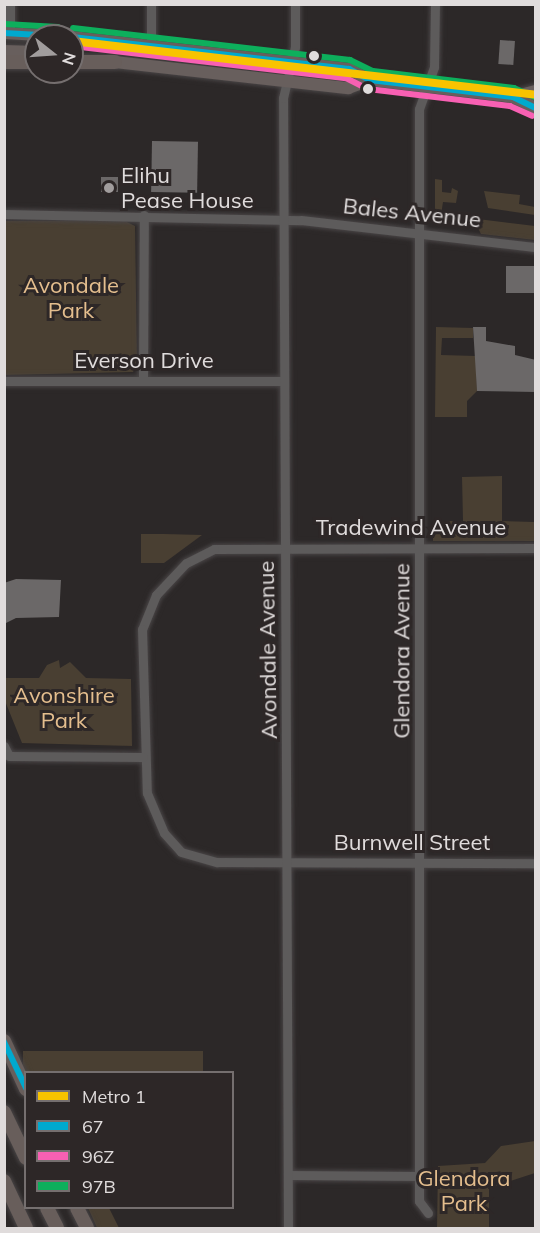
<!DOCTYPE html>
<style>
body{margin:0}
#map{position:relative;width:540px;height:1233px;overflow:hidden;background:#2c2828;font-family:Mulish,sans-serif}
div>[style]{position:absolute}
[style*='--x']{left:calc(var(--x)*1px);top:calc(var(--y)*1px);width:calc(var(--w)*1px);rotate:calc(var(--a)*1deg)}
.green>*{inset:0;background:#493f32;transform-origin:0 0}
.building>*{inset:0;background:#6b6868;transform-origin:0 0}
.roads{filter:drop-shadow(0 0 2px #494546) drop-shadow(0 0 2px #494546)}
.minor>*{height:9px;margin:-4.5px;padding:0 4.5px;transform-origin:4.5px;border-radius:4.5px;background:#5d5b5b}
.major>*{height:12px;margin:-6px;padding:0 6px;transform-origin:6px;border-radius:6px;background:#685f5d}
.highway>*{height:14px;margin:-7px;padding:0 7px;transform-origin:7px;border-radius:7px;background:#685e5b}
.bus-1>*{height:6px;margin:-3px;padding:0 3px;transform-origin:3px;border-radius:3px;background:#00a9ce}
.bus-2>*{height:6px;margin:-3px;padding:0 3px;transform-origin:3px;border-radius:3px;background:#f860b3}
.bus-3>*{height:6px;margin:-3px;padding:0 3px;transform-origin:3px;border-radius:3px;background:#0daf5c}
.metro-1>*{height:8px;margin:-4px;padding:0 4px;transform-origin:4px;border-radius:4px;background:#f8c300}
.dots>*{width:16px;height:16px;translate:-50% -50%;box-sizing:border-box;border:3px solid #2d2727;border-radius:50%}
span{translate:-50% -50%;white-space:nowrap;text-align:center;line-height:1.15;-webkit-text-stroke:6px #2d2727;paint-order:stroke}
.poi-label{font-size:22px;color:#e0dcdc}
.left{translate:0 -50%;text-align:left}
.street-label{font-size:22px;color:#e0dcdc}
.park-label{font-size:22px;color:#e4be8e}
.frame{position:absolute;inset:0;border:6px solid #e0dcdc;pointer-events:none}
.legend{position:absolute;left:24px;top:1071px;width:210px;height:138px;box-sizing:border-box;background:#2d2727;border:2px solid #756f6f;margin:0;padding:8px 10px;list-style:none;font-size:18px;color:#e0dcdc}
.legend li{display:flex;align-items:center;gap:12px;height:30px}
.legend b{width:30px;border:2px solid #756f6f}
.north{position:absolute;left:24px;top:24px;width:60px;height:60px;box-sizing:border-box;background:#2d2727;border:2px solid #756f6f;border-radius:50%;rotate:107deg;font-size:16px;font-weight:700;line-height:24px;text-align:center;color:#e0dcdc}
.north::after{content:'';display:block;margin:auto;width:21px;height:27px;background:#a19d9d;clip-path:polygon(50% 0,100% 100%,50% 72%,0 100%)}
</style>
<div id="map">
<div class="green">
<div style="clip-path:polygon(435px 179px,442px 180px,442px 192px,451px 193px,452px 188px,458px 191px,456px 203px,443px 202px,441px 215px,459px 220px,451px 227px,435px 222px)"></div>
<div style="clip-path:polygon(484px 191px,520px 195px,519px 204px,535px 207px,535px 215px,488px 208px)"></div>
<div style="clip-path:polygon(478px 219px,535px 226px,535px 240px,481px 234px,476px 224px,484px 223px)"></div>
<div style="clip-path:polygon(5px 221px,125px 221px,135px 226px,137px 363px,133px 372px,6px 375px)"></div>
<div style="clip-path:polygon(436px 327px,473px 328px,473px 338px,442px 338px,441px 355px,476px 356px,477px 391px,467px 401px,467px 417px,435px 417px)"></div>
<div style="clip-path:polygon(502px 476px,502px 521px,534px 522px,534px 541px,433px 541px,433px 521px,463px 521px,462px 477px)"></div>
<div style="clip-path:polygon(141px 534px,164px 534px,202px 535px,164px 563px,141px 563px)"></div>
<div style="clip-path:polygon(59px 660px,60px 668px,70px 662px,86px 678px,131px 679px,132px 746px,22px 743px,5px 701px,5px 678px,39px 678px,47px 665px)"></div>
<div style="left:23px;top:1051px;width:180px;height:22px"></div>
<div style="clip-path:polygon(535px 1141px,535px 1173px,489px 1188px,489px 1228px,437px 1228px,438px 1166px,485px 1163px,501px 1146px)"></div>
<div style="clip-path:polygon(88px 1208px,109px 1208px,119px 1228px,97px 1228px)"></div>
</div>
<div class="building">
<div style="left:500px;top:40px;width:15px;height:24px;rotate:4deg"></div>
<div style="left:152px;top:141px;width:46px;height:51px;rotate:1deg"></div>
<div style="left:101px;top:177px;width:17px;height:15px"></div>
<div style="left:506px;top:266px;width:30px;height:27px"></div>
<div style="clip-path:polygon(473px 327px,486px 327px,486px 341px,515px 346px,515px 355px,536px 360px,536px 392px,477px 391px)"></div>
<div style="clip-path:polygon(16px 579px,61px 580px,59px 617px,16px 618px,4px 624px,4px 583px)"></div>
</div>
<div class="roads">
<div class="minor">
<div style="--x:10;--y:4;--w:29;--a:90"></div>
<div style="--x:151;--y:44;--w:40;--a:-90"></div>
<div style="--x:4;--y:214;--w:297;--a:1.2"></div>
<div style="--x:301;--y:220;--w:237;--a:6.6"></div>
<div style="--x:143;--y:380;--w:165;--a:-89.7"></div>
<div style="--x:4;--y:381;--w:280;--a:0"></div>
<div style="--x:536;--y:548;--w:322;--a:179.8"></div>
<div style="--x:214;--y:549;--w:31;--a:153"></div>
<div style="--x:186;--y:563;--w:44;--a:133.2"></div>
<div style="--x:156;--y:595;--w:37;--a:112"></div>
<div style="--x:142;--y:629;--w:164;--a:88.3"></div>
<div style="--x:147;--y:793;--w:43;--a:67"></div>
<div style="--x:164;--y:833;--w:25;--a:48"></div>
<div style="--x:181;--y:852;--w:37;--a:16"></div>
<div style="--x:217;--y:862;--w:319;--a:0.2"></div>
<div style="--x:4;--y:746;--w:11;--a:63"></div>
<div style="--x:9;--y:756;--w:134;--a:0.4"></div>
<div style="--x:288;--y:1175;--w:131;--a:0.4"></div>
<div style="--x:428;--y:1213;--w:15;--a:-127"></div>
<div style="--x:419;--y:1201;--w:1092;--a:-90"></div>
<div style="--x:419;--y:109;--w:45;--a:-70.3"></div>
<div style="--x:434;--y:67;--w:63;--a:-89.1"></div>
<div style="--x:288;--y:1228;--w:1130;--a:-90.25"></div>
<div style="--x:283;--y:98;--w:52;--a:-76.8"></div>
<div style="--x:295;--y:47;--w:43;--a:-90"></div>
</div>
<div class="major">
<div style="--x:4;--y:33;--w:53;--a:3.2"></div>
<div style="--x:72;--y:37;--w:279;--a:6.6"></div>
<div style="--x:349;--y:69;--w:24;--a:28"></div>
<div style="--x:370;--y:80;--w:144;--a:6.8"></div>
<div style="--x:513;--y:97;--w:25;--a:26"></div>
<div style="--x:4;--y:51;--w:32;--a:2"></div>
<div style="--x:106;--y:61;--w:244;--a:6.4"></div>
<div style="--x:348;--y:88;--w:23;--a:-20"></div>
<div style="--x:513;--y:97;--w:24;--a:-15"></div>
</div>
<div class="highway">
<div style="--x:4;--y:62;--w:32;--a:0"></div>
<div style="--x:72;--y:62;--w:43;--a:0"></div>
<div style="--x:4;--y:1041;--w:53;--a:65.4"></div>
<div style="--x:4;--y:1112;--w:51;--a:64.4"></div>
<div style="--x:4;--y:1181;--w:52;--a:64.9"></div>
<div style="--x:47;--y:1208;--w:22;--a:63"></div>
<div style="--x:77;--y:1208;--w:22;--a:63"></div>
</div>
</div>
<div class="bus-1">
<div style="--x:4;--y:33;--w:53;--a:3.2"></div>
<div style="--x:72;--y:37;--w:279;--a:6.6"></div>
<div style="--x:349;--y:69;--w:24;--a:28"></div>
<div style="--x:370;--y:80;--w:144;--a:6.8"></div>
<div style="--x:513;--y:97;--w:25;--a:26"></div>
<div style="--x:4;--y:1042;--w:51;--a:64.4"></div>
</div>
<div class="bus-2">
<div style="--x:72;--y:46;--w:276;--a:6.7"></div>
<div style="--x:346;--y:78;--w:25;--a:27"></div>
<div style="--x:368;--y:89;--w:143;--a:6.8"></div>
<div style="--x:510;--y:106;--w:24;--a:24"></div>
</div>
<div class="bus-3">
<div style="--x:5;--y:24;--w:53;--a:3.2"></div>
<div style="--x:73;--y:28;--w:279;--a:6.6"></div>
<div style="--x:350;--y:60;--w:25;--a:26"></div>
<div style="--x:373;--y:71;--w:142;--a:6.9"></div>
<div style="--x:514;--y:88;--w:24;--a:24"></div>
</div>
<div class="metro-1">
<div style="--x:72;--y:41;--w:467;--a:6.6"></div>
</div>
<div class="dots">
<div style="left:314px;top:56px;background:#e0dcdc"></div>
<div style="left:368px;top:89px;background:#e0dcdc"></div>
<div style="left:109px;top:188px;background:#a19d9d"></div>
</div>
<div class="poi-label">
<span class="left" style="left:121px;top:188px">Elihu<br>Pease House</span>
</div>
<div class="street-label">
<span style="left:412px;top:213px;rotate:6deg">Bales Avenue</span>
<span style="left:144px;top:361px">Everson Drive</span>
<span style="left:411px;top:528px">Tradewind Avenue</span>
<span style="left:268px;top:650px;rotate:-91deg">Avondale Avenue</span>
<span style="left:402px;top:651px;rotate:-90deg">Glendora Avenue</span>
<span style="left:412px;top:843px">Burnwell Street</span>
</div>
<div class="park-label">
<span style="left:71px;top:298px">Avondale<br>Park</span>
<span style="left:64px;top:708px">Avonshire<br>Park</span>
<span style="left:464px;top:1191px">Glendora<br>Park</span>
</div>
<div class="frame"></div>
<ul class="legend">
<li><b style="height:8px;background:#f8c300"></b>Metro 1</li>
<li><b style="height:8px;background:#00a9ce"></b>67</li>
<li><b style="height:8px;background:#f860b3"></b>96Z</li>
<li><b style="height:8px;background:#0daf5c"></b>97B</li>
</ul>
<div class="north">N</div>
</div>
